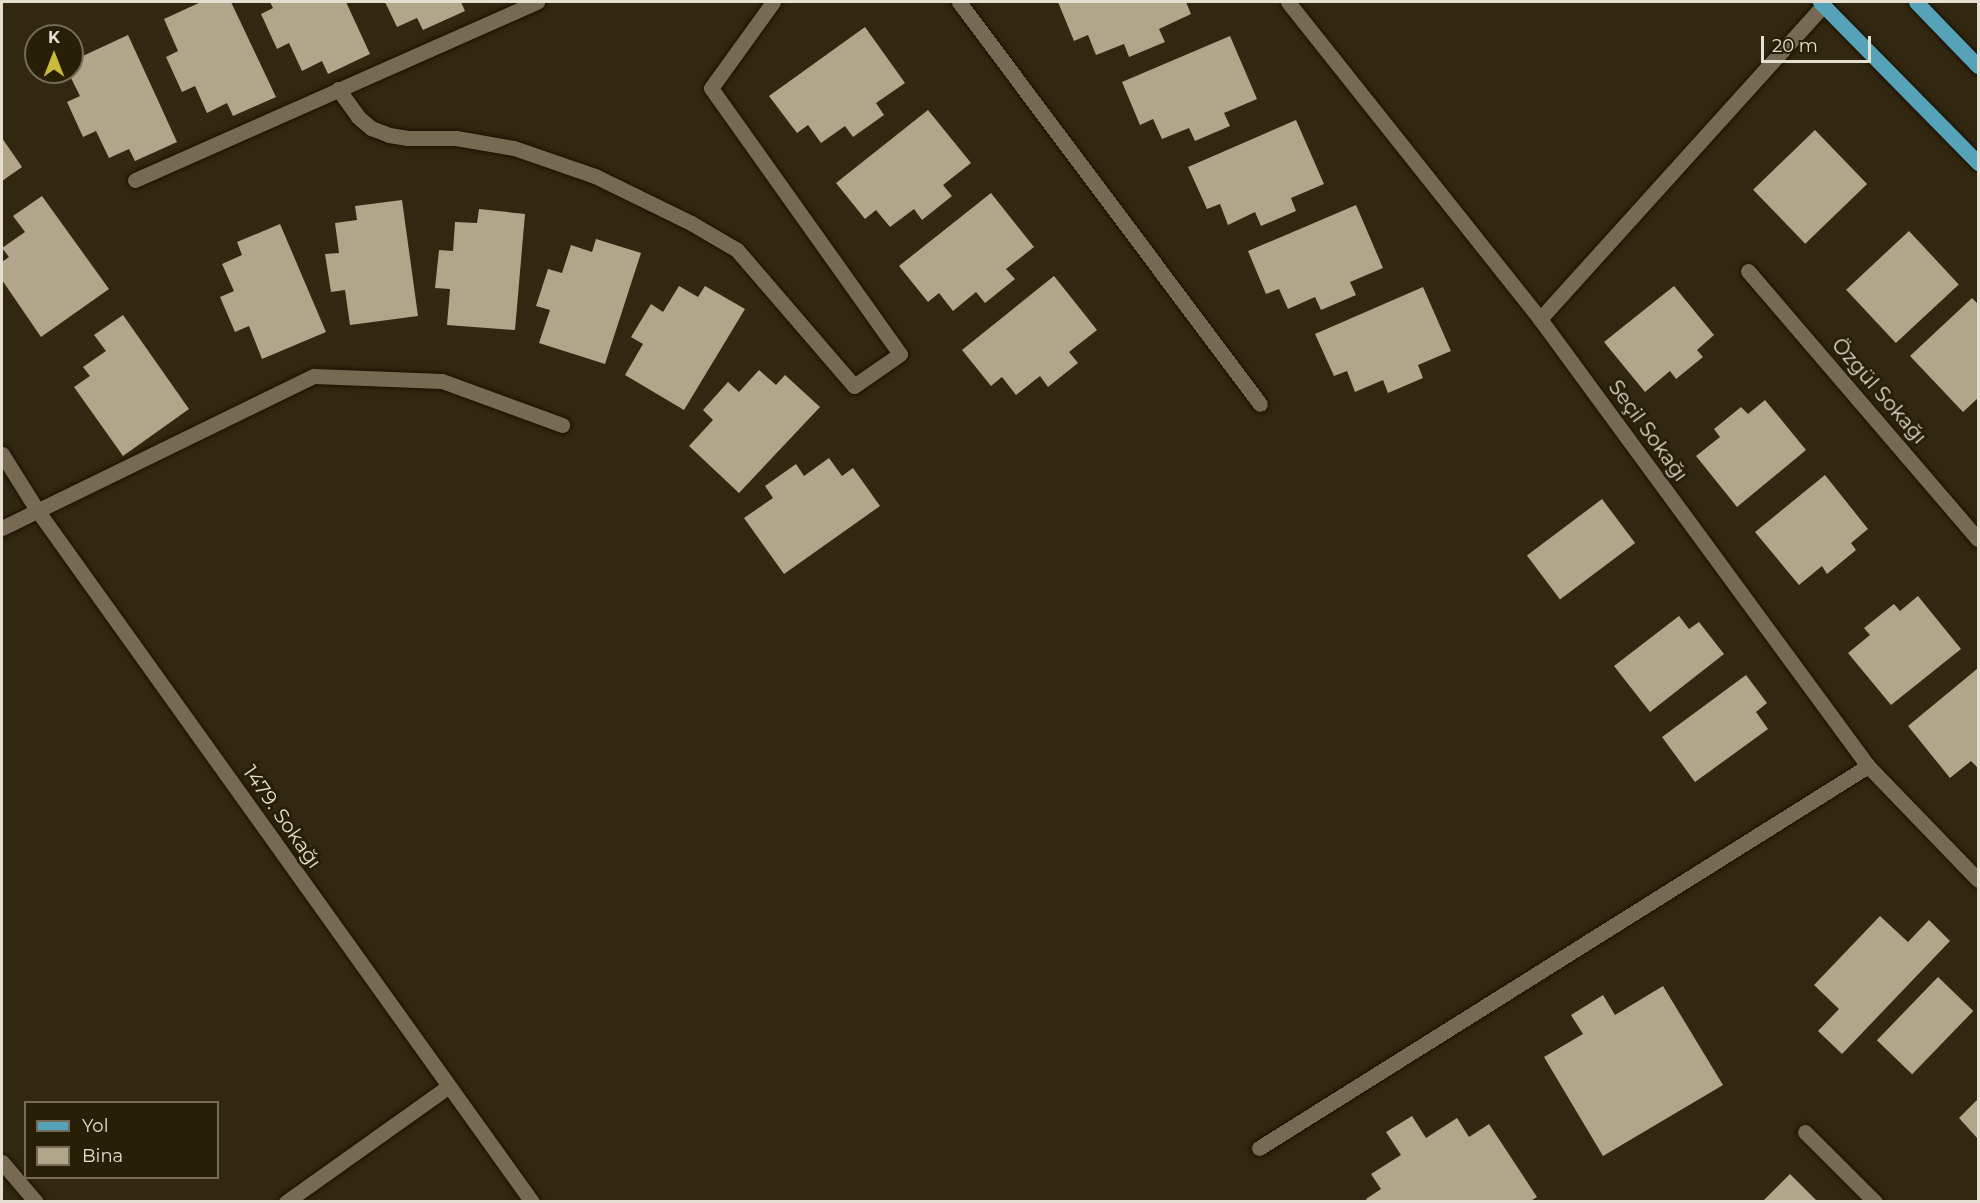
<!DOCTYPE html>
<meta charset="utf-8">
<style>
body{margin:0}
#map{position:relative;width:1980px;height:1203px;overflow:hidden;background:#322811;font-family:Montserrat,sans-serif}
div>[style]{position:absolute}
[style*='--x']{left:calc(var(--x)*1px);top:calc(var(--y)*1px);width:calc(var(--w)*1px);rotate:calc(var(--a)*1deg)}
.building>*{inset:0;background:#b1a58a;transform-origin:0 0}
.roads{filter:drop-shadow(0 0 2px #1a1100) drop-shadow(0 0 2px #1a1100)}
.minor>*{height:15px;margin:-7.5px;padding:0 7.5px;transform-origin:7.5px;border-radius:7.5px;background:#766b52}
.primary>*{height:15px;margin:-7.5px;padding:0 7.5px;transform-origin:7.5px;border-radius:7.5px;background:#56a3b9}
span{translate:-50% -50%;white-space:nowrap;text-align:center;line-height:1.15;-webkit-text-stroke:6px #281f07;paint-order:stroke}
.street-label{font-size:20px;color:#e5dfd1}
.frame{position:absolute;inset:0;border:3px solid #e5dfd1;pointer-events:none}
.legend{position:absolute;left:24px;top:1101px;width:195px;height:78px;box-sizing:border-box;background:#281f07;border:2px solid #746c58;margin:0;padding:8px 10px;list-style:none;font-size:18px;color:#e5dfd1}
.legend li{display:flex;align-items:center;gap:12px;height:30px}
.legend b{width:30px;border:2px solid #746c58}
.north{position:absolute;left:24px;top:24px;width:60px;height:60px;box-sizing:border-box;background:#281f07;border:2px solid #746c58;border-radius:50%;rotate:0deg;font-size:16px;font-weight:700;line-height:24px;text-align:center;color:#e5dfd1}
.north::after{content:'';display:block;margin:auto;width:21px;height:27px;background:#c9ba3a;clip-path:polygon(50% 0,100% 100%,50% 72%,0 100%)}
.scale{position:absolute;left:1761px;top:36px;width:110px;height:27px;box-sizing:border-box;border:3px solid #e5dfd1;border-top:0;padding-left:8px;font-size:18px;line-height:21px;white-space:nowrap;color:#e5dfd1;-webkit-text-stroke:4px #281f07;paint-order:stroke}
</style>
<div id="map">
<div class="building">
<div style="clip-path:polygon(201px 2px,231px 2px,276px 97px,233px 116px,227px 103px,207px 113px,195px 86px,182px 92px,166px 57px,178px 51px,164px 19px)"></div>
<div style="clip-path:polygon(270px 2px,346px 2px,370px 54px,328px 74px,322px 61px,302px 71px,289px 43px,277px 49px,261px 14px,273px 8px)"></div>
<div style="clip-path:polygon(385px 2px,461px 2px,465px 11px,423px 30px,417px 18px,397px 27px)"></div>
<div style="clip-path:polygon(1058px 2px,1186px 2px,1191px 14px,1159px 29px,1165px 42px,1129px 57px,1124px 44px,1096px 55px,1088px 35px,1074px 41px)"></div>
<div style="clip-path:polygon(865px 27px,905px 83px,876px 103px,884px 115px,853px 137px,845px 126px,821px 143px,808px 125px,797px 133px,769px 96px)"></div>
<div style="clip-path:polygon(128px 35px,177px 142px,135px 161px,129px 149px,109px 158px,96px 131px,83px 137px,67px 102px,80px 96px,68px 72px,72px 72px,72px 61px)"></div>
<div style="clip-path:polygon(1230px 36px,1257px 99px,1224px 113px,1230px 126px,1195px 141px,1189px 128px,1162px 139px,1153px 119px,1140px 125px,1122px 82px)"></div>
<div style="clip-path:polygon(928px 110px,971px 163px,943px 185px,952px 196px,922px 220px,914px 209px,890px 227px,876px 210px,865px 219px,836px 183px)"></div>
<div style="clip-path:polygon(1296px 120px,1324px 184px,1291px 198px,1296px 211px,1261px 226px,1255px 212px,1228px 225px,1220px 204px,1207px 209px,1188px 167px)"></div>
<div style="left:1815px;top:130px;width:75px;height:86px;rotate:46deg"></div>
<div style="clip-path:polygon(2px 138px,22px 167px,2px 181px)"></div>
<div style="clip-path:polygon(991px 193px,1034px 247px,1006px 269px,1015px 279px,985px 303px,976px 292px,953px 311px,939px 293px,928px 302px,899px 266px)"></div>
<div style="clip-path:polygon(42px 196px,109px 289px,41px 337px,2px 280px,2px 262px,9px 257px,2px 248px,25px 232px,13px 216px)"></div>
<div style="clip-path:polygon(402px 200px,418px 316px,350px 325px,345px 290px,331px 292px,325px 254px,339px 253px,335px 223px,357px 220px,355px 206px)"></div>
<div style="clip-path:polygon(1356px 205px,1383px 268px,1350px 282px,1356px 295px,1321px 310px,1315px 297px,1288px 309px,1279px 289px,1266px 294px,1248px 251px)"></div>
<div style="clip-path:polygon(479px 209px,525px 214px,515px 330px,447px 325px,450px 289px,435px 288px,439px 250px,453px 251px,455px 222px,477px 223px)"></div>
<div style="clip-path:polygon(280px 224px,326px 332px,262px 359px,249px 326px,235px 332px,220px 297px,234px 291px,222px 264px,242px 255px,237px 242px)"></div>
<div style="left:1909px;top:231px;width:73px;height:86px;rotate:47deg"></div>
<div style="clip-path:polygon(596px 239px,641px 253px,605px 364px,539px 343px,550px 310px,536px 306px,548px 269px,562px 273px,571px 245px,592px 252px)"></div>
<div style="clip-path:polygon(1054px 276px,1097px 330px,1069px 352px,1078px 363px,1048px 387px,1040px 376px,1016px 395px,1002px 377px,991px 386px,962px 350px)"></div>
<div style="clip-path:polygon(679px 286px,698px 297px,705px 286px,745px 309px,684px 410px,625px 375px,643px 344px,631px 337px,651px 304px,663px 312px)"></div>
<div style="clip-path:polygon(1674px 286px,1714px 335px,1697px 350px,1703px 357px,1676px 379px,1670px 371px,1645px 392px,1604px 342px)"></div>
<div style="clip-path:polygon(1423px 287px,1451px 351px,1418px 365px,1423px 378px,1388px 393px,1383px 380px,1355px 392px,1347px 371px,1334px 376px,1315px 334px)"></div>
<div style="clip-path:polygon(1972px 298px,1978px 304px,1978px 398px,1963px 412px,1910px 356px)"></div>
<div style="clip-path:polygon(123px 315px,189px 409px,123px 456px,74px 387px,90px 376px,83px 367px,106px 351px,94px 335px)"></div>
<div style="clip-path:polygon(759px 370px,776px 385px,785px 375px,820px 407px,739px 493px,689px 446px,713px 420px,703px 410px,728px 382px,739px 392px)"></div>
<div style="clip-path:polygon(1765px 400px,1806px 450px,1737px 507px,1696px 456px,1720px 437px,1714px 429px,1741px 407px,1748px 414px)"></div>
<div style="clip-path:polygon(829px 458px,842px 476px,853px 468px,880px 506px,784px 574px,744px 518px,773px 498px,765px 486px,796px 464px,804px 476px)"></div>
<div style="clip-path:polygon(1825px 475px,1868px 529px,1851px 543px,1856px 550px,1827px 574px,1822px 566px,1799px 585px,1755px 532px)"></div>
<div style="left:1602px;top:499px;width:55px;height:94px;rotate:53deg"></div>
<div style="clip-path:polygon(1918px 596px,1961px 649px,1891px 705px,1848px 653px,1870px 635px,1864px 628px,1894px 604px,1900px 611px)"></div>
<div style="clip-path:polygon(1679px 616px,1689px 629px,1699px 622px,1724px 654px,1650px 712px,1614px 666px)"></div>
<div style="clip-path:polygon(1977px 669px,1978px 768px,1971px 761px,1950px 778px,1908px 726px)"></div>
<div style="clip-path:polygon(1746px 675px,1767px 703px,1756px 712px,1768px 729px,1695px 782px,1662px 737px)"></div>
<div style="clip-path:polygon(1880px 916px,1908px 942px,1929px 920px,1950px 941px,1842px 1054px,1818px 1031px,1839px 1009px,1814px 985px)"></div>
<div style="left:1938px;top:977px;width:49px;height:88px;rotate:44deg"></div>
<div style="clip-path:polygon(1663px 986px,1723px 1085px,1603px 1156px,1544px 1057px,1583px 1034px,1571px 1015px,1603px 995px,1615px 1015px)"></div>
<div style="clip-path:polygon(1978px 1099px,1978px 1139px,1959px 1118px)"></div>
<div style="clip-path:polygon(1412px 1116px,1426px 1138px,1457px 1118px,1469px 1137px,1489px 1124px,1537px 1197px,1529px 1202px,1368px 1202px,1366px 1199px,1381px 1189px,1371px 1174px,1401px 1155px,1386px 1132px)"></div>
<div style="clip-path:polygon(1790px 1174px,1818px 1202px,1762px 1202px)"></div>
</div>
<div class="roads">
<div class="minor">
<div style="--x:959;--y:2;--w:502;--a:53.18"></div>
<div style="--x:1288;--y:2;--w:405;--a:51.5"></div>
<div style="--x:1540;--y:319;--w:554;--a:53.73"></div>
<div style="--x:1868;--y:766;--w:158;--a:46"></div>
<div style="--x:338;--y:89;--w:34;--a:54"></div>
<div style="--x:358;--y:117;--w:17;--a:40"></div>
<div style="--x:371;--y:128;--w:19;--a:21"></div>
<div style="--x:389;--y:135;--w:19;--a:9"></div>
<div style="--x:408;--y:138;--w:48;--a:0"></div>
<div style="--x:456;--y:138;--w:59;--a:9.8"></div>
<div style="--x:514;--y:148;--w:86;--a:19.1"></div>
<div style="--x:595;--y:176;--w:107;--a:26.1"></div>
<div style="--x:691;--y:223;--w:53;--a:30.4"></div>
<div style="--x:737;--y:250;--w:179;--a:49.3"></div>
<div style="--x:854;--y:386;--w:56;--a:-34.8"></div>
<div style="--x:900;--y:354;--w:326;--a:-125.4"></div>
<div style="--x:711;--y:88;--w:106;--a:-54.2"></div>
<div style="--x:135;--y:180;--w:440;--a:-23.9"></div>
<div style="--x:1748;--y:271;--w:353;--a:49.4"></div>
<div style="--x:1540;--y:319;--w:423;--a:-47.9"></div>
<div style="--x:2;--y:454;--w:66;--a:58"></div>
<div style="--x:37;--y:510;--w:851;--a:54.42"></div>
<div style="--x:2;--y:528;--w:347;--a:-26"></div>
<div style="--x:314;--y:376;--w:128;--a:2.2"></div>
<div style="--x:442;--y:381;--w:128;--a:20.1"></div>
<div style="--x:1805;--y:1132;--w:99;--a:45"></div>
<div style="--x:1259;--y:1148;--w:719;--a:-32.1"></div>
<div style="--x:2;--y:1162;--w:52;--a:49.6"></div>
<div style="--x:286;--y:1202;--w:199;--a:-35.4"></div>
</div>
<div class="primary">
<div style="--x:1820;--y:2;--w:226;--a:45.5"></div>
<div style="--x:1916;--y:2;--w:89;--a:45.9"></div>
</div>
</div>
<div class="street-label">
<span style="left:1879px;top:391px;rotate:49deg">Özgül Sokağı</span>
<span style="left:1648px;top:431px;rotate:54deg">Seçil Sokağı</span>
<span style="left:282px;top:817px;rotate:55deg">1479. Sokağı</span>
</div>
<div class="frame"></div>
<ul class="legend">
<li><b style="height:8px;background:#56a3b9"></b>Yol</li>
<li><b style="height:16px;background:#b1a58a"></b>Bina</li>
</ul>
<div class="north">K</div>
<div class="scale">20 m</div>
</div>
